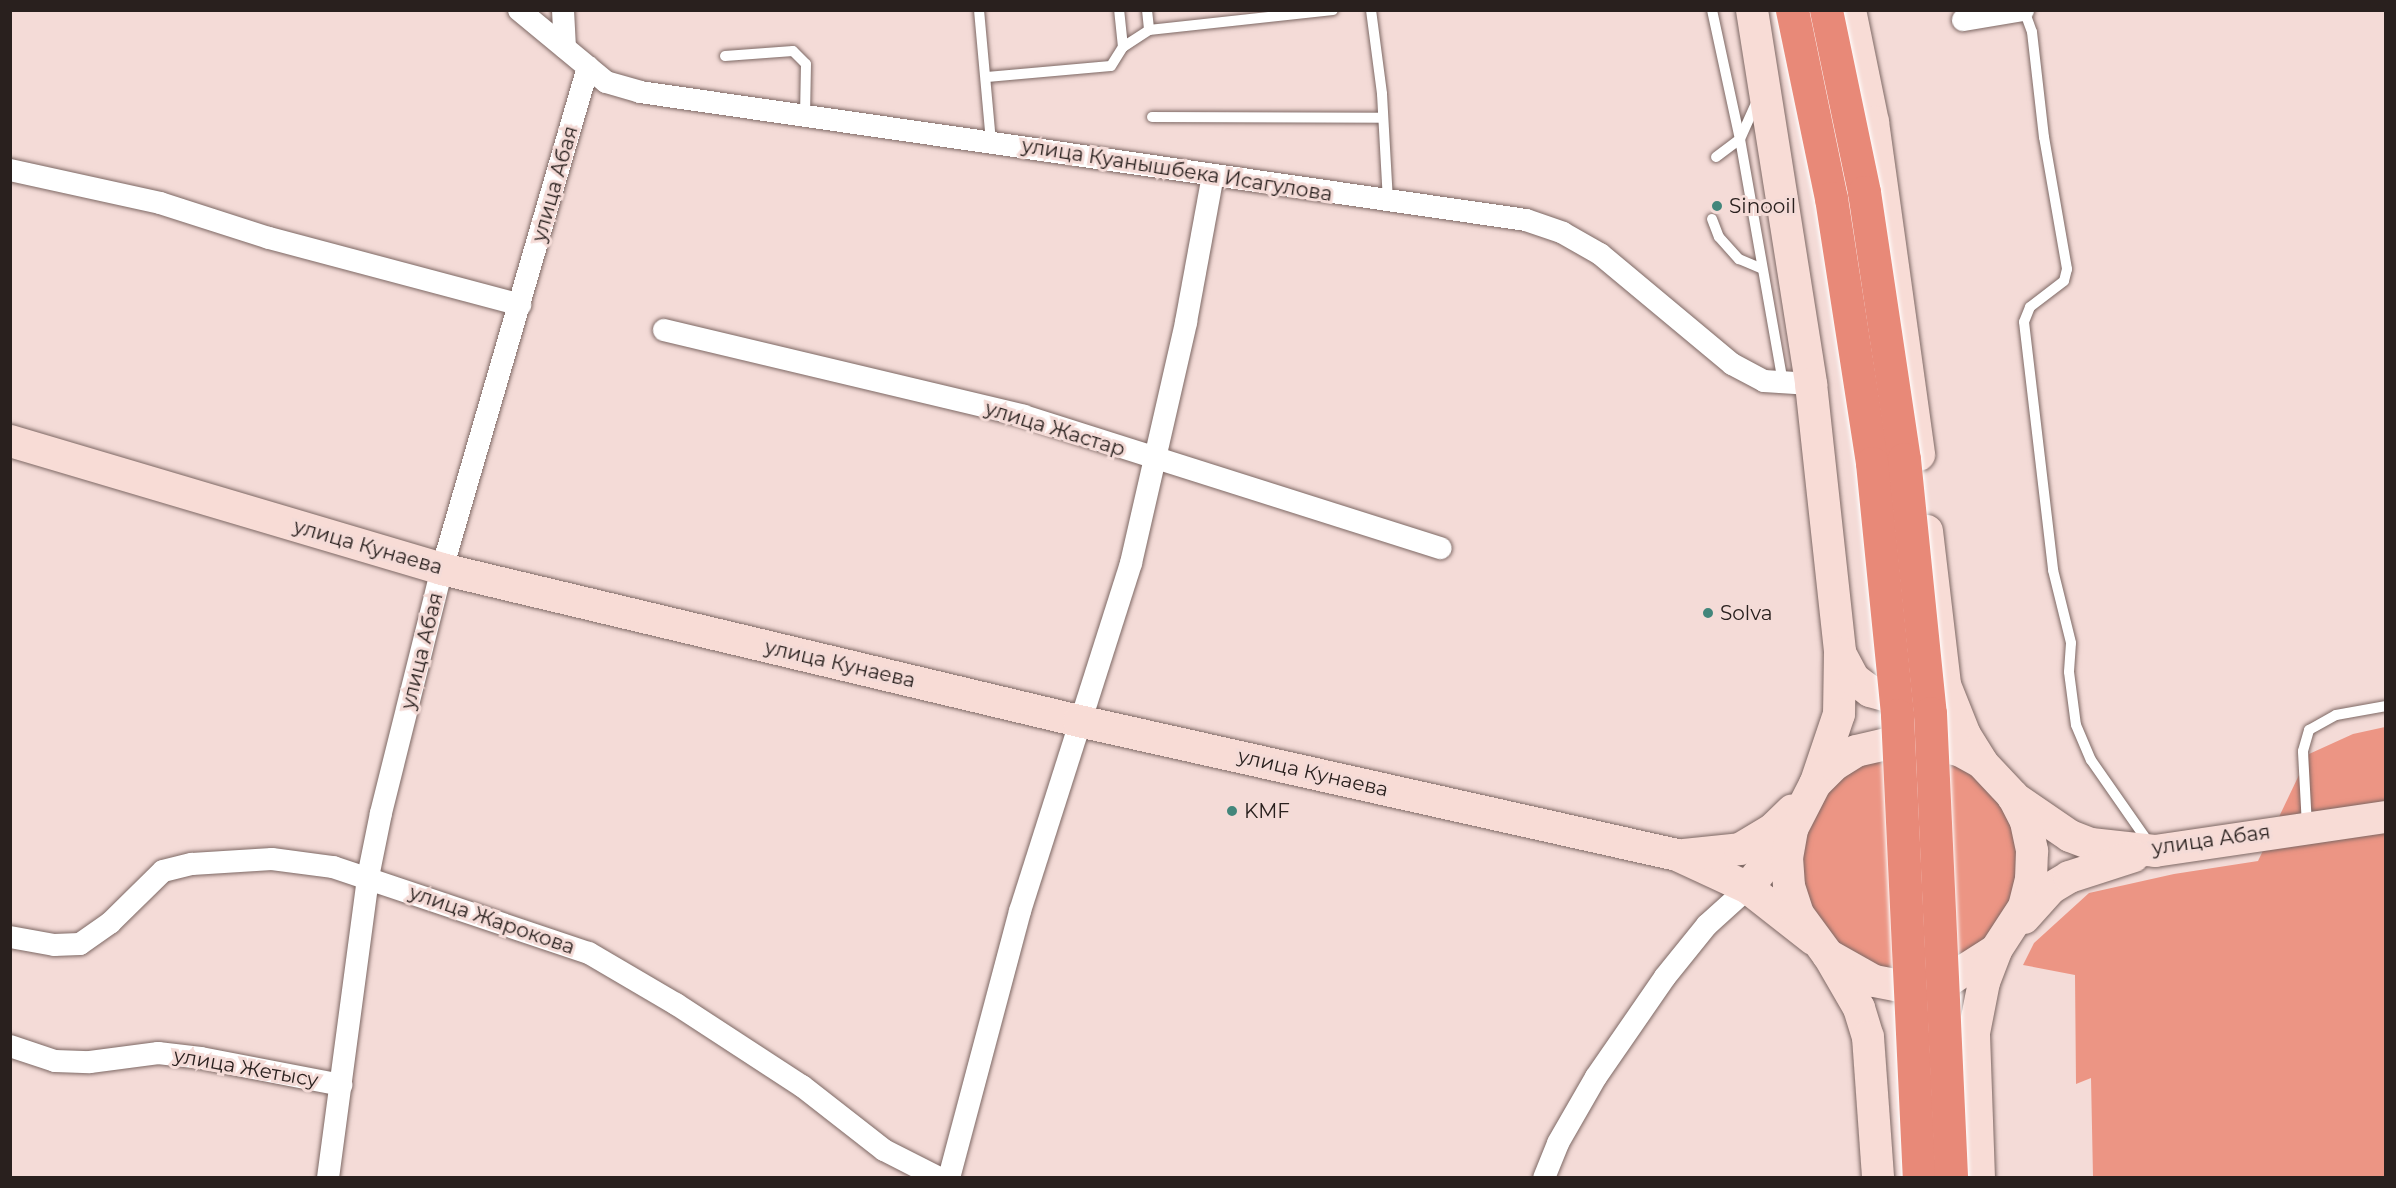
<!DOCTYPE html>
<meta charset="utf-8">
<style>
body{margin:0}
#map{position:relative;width:2396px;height:1188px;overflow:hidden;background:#f4dbd7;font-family:Montserrat,sans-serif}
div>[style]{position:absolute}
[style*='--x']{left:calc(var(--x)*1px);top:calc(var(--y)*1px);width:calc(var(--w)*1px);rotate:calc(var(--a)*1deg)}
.green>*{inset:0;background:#ec9584}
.round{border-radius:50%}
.roads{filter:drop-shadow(0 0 2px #7d6864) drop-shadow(0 0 2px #7d6864)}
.lane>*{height:10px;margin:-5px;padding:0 5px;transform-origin:5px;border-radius:5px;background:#fff}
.street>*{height:22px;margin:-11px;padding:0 11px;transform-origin:11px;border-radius:11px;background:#fff}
.secondary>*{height:32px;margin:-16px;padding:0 16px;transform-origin:16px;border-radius:16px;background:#f8dcd6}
.bridges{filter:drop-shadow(0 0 2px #fff) drop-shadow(0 0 2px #fff)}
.highway-bridge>*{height:33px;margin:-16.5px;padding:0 16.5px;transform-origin:16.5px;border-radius:16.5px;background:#e88978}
.dots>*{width:16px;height:16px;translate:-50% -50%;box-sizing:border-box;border:3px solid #f4dbd7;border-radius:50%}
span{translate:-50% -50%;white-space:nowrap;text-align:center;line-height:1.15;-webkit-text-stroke:6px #f4dbd7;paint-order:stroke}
.street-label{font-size:20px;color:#29201e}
.poi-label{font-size:20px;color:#29201e}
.left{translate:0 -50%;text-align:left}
.frame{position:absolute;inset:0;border:12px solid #29201e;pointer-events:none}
</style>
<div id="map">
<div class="green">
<div style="clip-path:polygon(2385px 727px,2385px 1177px,2093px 1177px,2091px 1078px,2076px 1084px,2075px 975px,2023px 965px,2034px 943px,2089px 893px,2174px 874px,2258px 861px,2309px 754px,2353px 734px)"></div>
<div class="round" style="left:1800px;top:753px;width:218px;height:218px"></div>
</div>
<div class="roads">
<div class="lane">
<div style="--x:979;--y:10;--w:133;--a:84.8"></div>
<div style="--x:1147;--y:10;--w:20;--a:84"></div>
<div style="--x:1149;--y:30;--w:185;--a:-6.2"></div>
<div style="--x:1371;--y:10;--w:85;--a:82.5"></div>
<div style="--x:1382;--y:94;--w:108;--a:86.8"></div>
<div style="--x:1712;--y:10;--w:132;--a:77.8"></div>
<div style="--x:1740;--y:139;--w:30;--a:143"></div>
<div style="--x:2024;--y:10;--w:23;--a:70"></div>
<div style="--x:2032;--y:32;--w:106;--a:83.5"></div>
<div style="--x:2044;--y:137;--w:134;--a:80.1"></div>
<div style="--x:2067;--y:269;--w:12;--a:104"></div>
<div style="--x:2064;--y:281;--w:43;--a:142.6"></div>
<div style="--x:2030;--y:307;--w:16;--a:112"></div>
<div style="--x:2024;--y:322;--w:250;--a:83.3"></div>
<div style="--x:2053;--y:570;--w:75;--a:76.1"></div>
<div style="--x:2071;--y:643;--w:29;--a:94"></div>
<div style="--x:2069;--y:672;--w:53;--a:82.5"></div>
<div style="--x:2076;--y:725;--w:38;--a:67"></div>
<div style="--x:2091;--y:760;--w:105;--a:55.1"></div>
<div style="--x:1123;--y:47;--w:31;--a:-33"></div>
<div style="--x:725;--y:56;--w:68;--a:-4.2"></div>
<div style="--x:793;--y:51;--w:18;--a:45"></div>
<div style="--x:806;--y:64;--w:52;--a:91.1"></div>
<div style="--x:987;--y:77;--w:124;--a:-5.1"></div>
<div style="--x:1111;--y:66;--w:22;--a:-58"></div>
<div style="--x:1123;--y:47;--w:37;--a:-96"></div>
<div style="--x:1757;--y:101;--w:42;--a:114.1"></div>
<div style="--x:1740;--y:139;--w:247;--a:80"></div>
<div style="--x:1152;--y:117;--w:231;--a:0.2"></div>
<div style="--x:1712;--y:219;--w:19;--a:69"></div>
<div style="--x:1719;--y:237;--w:30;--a:48"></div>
<div style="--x:1739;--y:259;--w:25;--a:23"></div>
<div style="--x:2307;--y:826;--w:75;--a:-93.1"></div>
<div style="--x:2303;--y:751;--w:22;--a:-74"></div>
<div style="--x:2309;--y:730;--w:31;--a:-29"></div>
<div style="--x:2336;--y:715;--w:51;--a:-10.2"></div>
</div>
<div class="street">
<div style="--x:519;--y:10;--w:113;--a:39.6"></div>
<div style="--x:606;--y:82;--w:35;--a:16"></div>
<div style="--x:640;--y:92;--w:895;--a:8.22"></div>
<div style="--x:1526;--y:220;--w:39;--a:19"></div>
<div style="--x:1563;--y:233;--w:43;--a:29.6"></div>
<div style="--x:1600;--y:254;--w:172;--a:39.8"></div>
<div style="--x:1732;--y:364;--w:36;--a:28"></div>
<div style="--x:1764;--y:381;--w:47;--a:3.7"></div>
<div style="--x:563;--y:10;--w:38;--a:87"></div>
<div style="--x:1963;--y:20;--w:61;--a:-9.5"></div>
<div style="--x:10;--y:170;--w:154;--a:12.4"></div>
<div style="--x:160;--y:203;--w:114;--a:17.8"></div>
<div style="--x:269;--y:238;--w:260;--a:14.9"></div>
<div style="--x:664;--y:330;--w:370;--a:13.4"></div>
<div style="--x:1024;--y:416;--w:437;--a:17.6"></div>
<div style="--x:10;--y:937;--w:45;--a:10.3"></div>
<div style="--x:54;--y:945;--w:26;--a:-2"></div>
<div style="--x:80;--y:944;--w:37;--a:-35"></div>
<div style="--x:110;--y:923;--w:74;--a:-44.5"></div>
<div style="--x:163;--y:871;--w:30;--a:-14"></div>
<div style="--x:192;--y:864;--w:80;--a:-3.6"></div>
<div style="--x:272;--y:859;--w:62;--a:7.5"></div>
<div style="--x:333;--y:867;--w:270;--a:18.6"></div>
<div style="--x:589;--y:953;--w:101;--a:30.4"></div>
<div style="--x:676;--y:1004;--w:150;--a:33.1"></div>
<div style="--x:802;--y:1086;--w:104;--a:38"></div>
<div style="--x:884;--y:1150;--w:62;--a:27"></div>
<div style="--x:10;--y:1046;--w:47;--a:18.4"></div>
<div style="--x:55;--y:1061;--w:35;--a:2"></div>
<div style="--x:90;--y:1062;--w:69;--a:-7.5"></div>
<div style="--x:158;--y:1053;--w:43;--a:6.6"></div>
<div style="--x:201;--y:1058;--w:143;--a:10.9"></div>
<div style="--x:328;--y:1178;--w:304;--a:-82.4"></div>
<div style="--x:368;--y:877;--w:65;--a:-78.5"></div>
<div style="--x:381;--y:813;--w:252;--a:-76"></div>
<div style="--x:442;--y:569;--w:523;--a:-73.78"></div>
<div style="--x:949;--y:1178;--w:276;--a:-75.1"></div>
<div style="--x:1020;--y:911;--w:365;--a:-72.3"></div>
<div style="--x:1131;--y:563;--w:247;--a:-77.1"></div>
<div style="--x:1186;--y:322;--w:149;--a:-79.6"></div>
<div style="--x:1544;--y:1178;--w:38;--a:-68"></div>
<div style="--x:1558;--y:1143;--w:76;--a:-60.1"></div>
<div style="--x:1596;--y:1077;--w:121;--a:-55.4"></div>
<div style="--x:1665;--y:977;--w:67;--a:-51.1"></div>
<div style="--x:1707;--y:925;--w:55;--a:-42.1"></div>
</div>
<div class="secondary">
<div style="--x:1752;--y:10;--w:379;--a:81"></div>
<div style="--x:1811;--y:384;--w:270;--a:83.8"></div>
<div style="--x:1840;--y:652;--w:62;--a:90.9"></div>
<div style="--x:1839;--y:714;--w:69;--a:108.7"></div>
<div style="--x:1850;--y:10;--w:114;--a:78.4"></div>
<div style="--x:1873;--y:122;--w:336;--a:82.1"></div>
<div style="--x:10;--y:441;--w:451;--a:16.5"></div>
<div style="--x:442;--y:569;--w:655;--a:13.42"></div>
<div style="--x:1079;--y:721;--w:613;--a:12.63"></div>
<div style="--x:1677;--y:855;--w:78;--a:24.9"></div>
<div style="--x:1748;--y:888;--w:83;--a:38.1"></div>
<div style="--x:1927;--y:531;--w:155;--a:83.3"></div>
<div style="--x:1945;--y:685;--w:54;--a:68.2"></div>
<div style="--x:1965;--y:735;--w:32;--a:58"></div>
<div style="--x:1840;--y:653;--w:30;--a:62"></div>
<div style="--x:1854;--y:679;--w:20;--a:37"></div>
<div style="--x:1870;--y:691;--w:19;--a:16"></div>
<div style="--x:1888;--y:696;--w:32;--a:-14"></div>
<div style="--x:2013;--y:797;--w:69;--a:34.4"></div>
<div style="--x:2070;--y:836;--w:22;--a:21"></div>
<div style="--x:2091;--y:844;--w:64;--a:6.2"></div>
<div style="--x:2155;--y:851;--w:233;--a:-8.4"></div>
<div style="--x:1684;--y:855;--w:56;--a:-6.1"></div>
<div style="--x:1740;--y:849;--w:37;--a:-31"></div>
<div style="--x:1772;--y:830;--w:28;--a:-44"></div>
<div style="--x:1748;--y:888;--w:74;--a:-53.3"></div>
<div style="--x:1792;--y:829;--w:51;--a:-62.9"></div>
<div style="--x:1815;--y:784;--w:27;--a:-45"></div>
<div style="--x:1834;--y:765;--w:26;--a:-32"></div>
<div style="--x:1856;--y:751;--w:53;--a:-13"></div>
<div style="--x:1908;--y:739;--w:52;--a:12.2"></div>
<div style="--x:1959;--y:750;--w:26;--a:29"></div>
<div style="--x:1982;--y:763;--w:45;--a:46.8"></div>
<div style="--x:2013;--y:796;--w:29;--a:63"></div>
<div style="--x:2026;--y:822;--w:30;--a:78"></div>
<div style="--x:2032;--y:851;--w:28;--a:92"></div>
<div style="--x:2031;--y:879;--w:29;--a:104"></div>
<div style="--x:2024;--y:907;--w:51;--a:123.1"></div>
<div style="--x:1996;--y:950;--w:52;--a:147.5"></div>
<div style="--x:1952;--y:978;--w:53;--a:171.3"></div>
<div style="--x:1900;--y:986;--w:26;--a:-169"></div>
<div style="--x:1874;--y:981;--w:53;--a:-150.5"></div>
<div style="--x:1828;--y:955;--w:51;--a:-126.2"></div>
<div style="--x:1798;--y:914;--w:29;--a:-108"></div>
<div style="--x:1789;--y:886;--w:28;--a:-94"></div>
<div style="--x:1787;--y:858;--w:29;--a:-80"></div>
<div style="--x:2024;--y:918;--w:40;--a:-48"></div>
<div style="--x:2051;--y:888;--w:21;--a:-31"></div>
<div style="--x:2069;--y:877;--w:68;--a:-17.9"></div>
<div style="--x:1830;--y:958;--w:58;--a:59.9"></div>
<div style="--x:1859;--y:1008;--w:30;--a:73"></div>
<div style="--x:1868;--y:1037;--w:141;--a:85.9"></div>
<div style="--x:1979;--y:1178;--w:145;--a:-92"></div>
<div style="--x:1974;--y:1033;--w:52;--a:-78.9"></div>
<div style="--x:1984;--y:982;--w:34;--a:-69"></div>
</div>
</div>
<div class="bridges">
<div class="highway-bridge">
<div style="--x:1792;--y:10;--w:192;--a:78.3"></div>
<div style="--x:1831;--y:198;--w:268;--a:81.2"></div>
<div style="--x:1872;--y:463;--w:253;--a:84.3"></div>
<div style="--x:1897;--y:715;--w:464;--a:87.3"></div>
<div style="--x:1826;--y:10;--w:186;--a:78.2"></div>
<div style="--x:1864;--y:192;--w:270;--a:81.5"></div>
<div style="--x:1904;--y:459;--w:255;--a:84.2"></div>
<div style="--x:1930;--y:713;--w:465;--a:87.4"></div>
</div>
</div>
<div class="dots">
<div style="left:1717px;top:206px;background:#42867b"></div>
<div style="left:1708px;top:613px;background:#42867b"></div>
<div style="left:1232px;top:811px;background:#42867b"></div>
</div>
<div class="street-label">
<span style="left:1177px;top:170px;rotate:9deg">улица Куанышбека Исагулова</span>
<span style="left:555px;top:184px;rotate:-74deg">улица Абая</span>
<span style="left:1055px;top:429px;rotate:17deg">улица Жастар</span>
<span style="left:368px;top:547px;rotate:16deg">улица Кунаева</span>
<span style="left:422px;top:651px;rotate:-76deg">улица Абая</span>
<span style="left:840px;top:664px;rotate:13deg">улица Кунаева</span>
<span style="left:1313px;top:773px;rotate:13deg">улица Кунаева</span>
<span style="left:2211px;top:840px;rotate:-8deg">улица Абая</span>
<span style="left:492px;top:920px;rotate:19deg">улица Жарокова</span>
<span style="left:246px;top:1068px;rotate:10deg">улица Жетысу</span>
</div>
<div class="poi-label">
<span class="left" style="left:1729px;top:206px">Sinooil</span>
<span class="left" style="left:1720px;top:613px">Solva</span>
<span class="left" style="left:1244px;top:811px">KMF</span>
</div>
<div class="frame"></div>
</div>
